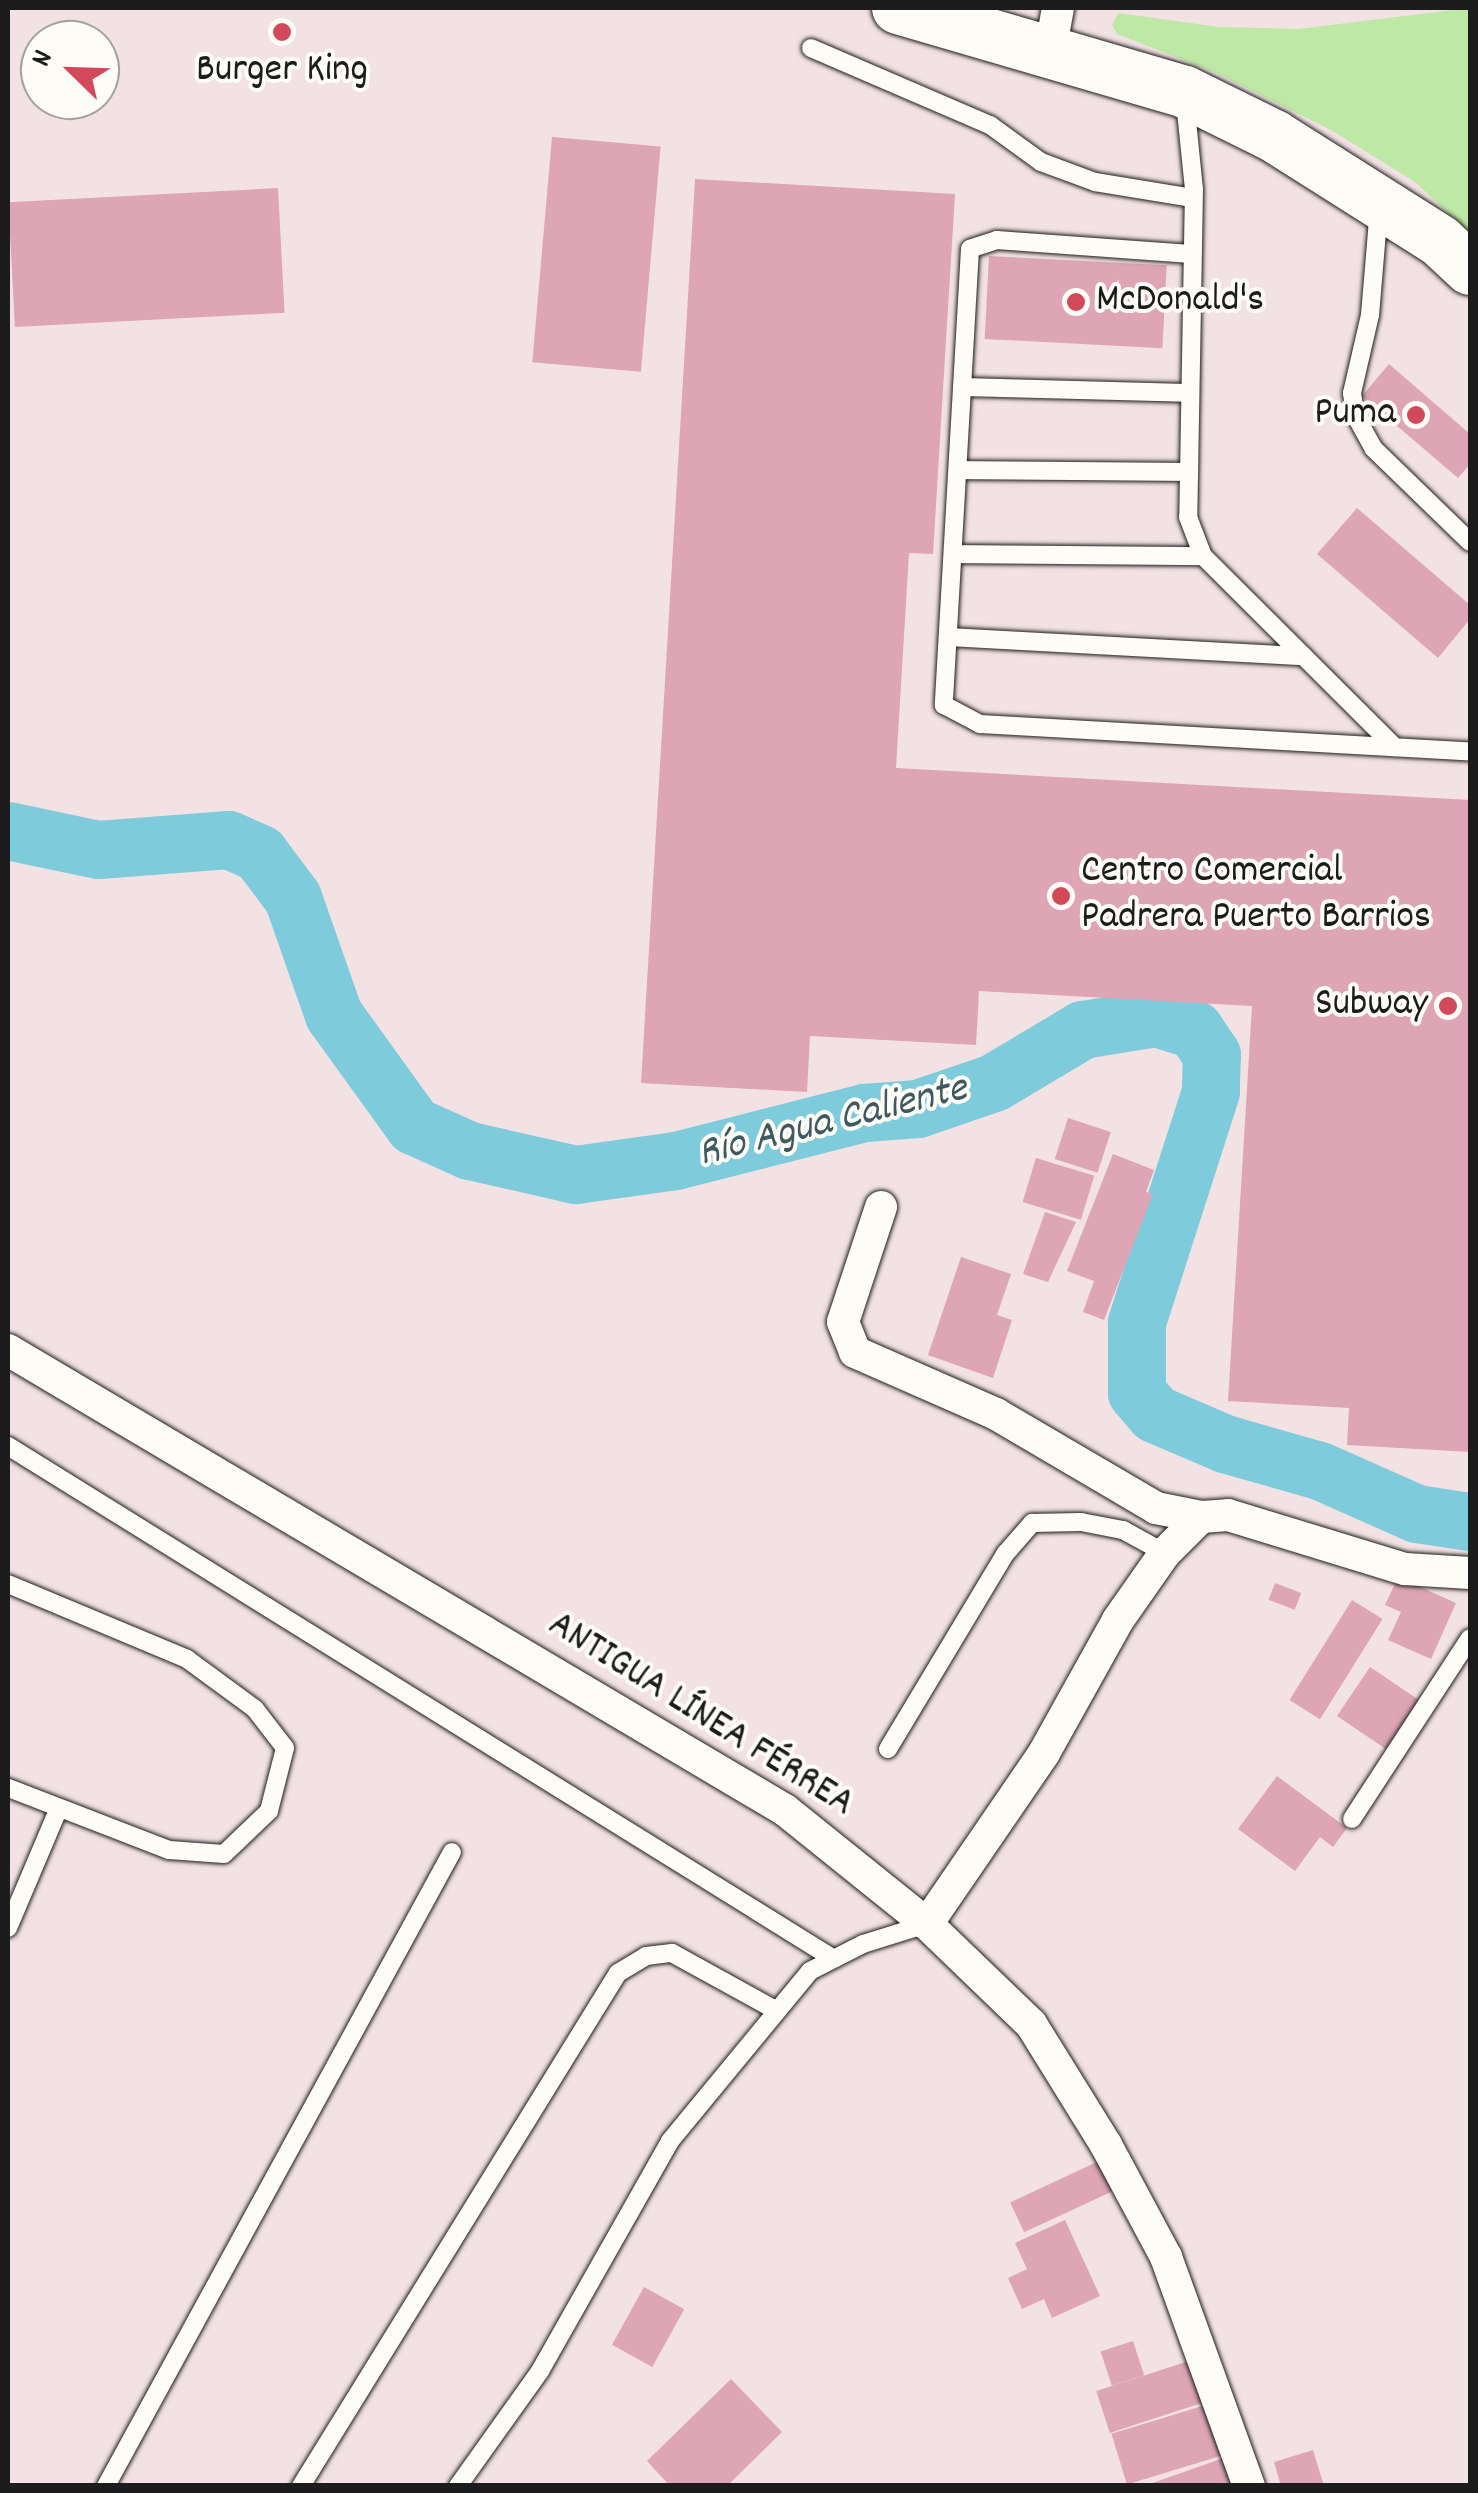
<!DOCTYPE html>
<meta charset="utf-8">
<style>
body{margin:0}
#map{position:relative;width:1478px;height:2493px;overflow:hidden;background:#f3e2e4;font-family:Dekko,sans-serif}
div>[style]{position:absolute}
[style*='--x']{left:calc(var(--x)*1px);top:calc(var(--y)*1px);width:calc(var(--w)*1px);rotate:calc(var(--a)*1deg)}
.green>*{inset:0;background:#bde8a5}
.river>*{height:58px;margin:-29px;padding:0 29px;transform-origin:29px;border-radius:29px;background:#7ecbdc}
.building>*{inset:0;background:#dda5b6;transform-origin:0 0}
.roads{filter:drop-shadow(0 0 2px #1c1c1c) drop-shadow(0 0 2px #1c1c1c)}
.lane>*{height:18px;margin:-9px;padding:0 9px;transform-origin:9px;border-radius:9px;background:#fdfcf7}
.street>*{height:32px;margin:-16px;padding:0 16px;transform-origin:16px;border-radius:16px;background:#fdfcf7}
.primary>*{height:52px;margin:-26px;padding:0 26px;transform-origin:26px;border-radius:26px;background:#fdfcf7}
.dots>*{width:28px;height:28px;translate:-50% -50%;box-sizing:border-box;border:5px solid #fdfcf7;border-radius:50%}
span{translate:-50% -50%;white-space:nowrap;text-align:center;line-height:1.15;-webkit-text-stroke:8px #fdfcf7;paint-order:stroke}
.poi-label{font-size:40px;color:#1c1c1c}
.left{translate:0 -50%;text-align:left}
.right{translate:-100% -50%;text-align:right}
.street-label{font-size:40px;color:#1c1c1c}
.water-label{font-size:42px;color:#3e595f;font-style:italic}
.frame{position:absolute;inset:0;border:10px solid #1c1c1c;pointer-events:none}
.north{position:absolute;left:20px;top:20px;width:100px;height:100px;box-sizing:border-box;background:#fdfcf7;border:2px solid #a3a29f;border-radius:50%;rotate:293deg;font-size:28px;font-weight:700;line-height:40px;text-align:center;color:#1c1c1c}
.north::after{content:'';display:block;margin:auto;width:35px;height:45px;background:#d1495b;clip-path:polygon(50% 0,100% 100%,50% 72%,0 100%)}
</style>
<div id="map">
<div class="green">
<div style="clip-path:polygon(1470px 8px,1470px 233px,1415px 182px,1331px 130px,1214px 72px,1117px 34px,1112px 25px,1118px 13px,1219px 27px,1298px 29px)"></div>
</div>
<div class="river">
<div style="--x:8;--y:831;--w:93;--a:11.8"></div>
<div style="--x:99;--y:850;--w:130;--a:-4.4"></div>
<div style="--x:229;--y:840;--w:34;--a:24"></div>
<div style="--x:260;--y:854;--w:55;--a:53.1"></div>
<div style="--x:293;--y:898;--w:124;--a:70.7"></div>
<div style="--x:334;--y:1015;--w:137;--a:54.2"></div>
<div style="--x:414;--y:1126;--w:61;--a:24.1"></div>
<div style="--x:470;--y:1151;--w:109;--a:12.8"></div>
<div style="--x:576;--y:1175;--w:101;--a:-8"></div>
<div style="--x:676;--y:1161;--w:195;--a:-14.3"></div>
<div style="--x:865;--y:1113;--w:53;--a:-4.3"></div>
<div style="--x:918;--y:1109;--w:80;--a:-18.9"></div>
<div style="--x:994;--y:1083;--w:104;--a:-30.8"></div>
<div style="--x:1083;--y:1030;--w:74;--a:-9.3"></div>
<div style="--x:1156;--y:1018;--w:41;--a:17.1"></div>
<div style="--x:1195;--y:1030;--w:30;--a:56"></div>
<div style="--x:1212;--y:1055;--w:37;--a:92"></div>
<div style="--x:1211;--y:1092;--w:243;--a:107.8"></div>
<div style="--x:1137;--y:1323;--w:70;--a:90"></div>
<div style="--x:1137;--y:1393;--w:28;--a:49"></div>
<div style="--x:1155;--y:1414;--w:76;--a:23.2"></div>
<div style="--x:1225;--y:1444;--w:99;--a:15.9"></div>
<div style="--x:1320;--y:1471;--w:106;--a:23.9"></div>
<div style="--x:1417;--y:1514;--w:54;--a:8.6"></div>
</div>
<div class="building">
<div style="left:552px;top:137px;width:109px;height:226px;rotate:5deg"></div>
<div style="clip-path:polygon(695px 179px,955px 194px,933px 554px,909px 553px,896px 768px,1470px 800px,1470px 1452px,1347px 1445px,1349px 1408px,1228px 1401px,1252px 1006px,979px 991px,976px 1045px,810px 1036px,807px 1092px,641px 1083px)"></div>
<div style="left:278px;top:188px;width:125px;height:270px;rotate:87deg"></div>
<div style="left:989px;top:256px;width:178px;height:83px;rotate:3deg"></div>
<div style="clip-path:polygon(1389px 364px,1470px 434px,1470px 464px,1458px 478px,1362px 396px)"></div>
<div style="clip-path:polygon(1357px 508px,1470px 605px,1470px 619px,1438px 658px,1317px 554px)"></div>
<div style="left:1068px;top:1118px;width:45px;height:43px;rotate:18deg"></div>
<div style="clip-path:polygon(1113px 1154px,1154px 1170px,1146px 1192px,1153px 1194px,1104px 1320px,1083px 1312px,1094px 1281px,1067px 1271px)"></div>
<div style="left:1036px;top:1158px;width:61px;height:46px;rotate:17deg"></div>
<div style="clip-path:polygon(1045px 1212px,1076px 1222px,1048px 1282px,1023px 1274px)"></div>
<div style="clip-path:polygon(961px 1257px,1011px 1274px,997px 1315px,1012px 1320px,993px 1378px,928px 1355px)"></div>
<div style="clip-path:polygon(1398px 1577px,1456px 1603px,1431px 1659px,1388px 1640px,1401px 1612px,1385px 1605px)"></div>
<div style="left:1275px;top:1583px;width:28px;height:18px;rotate:21deg"></div>
<div style="left:1352px;top:1600px;width:36px;height:118px;rotate:32deg"></div>
<div style="left:1370px;top:1667px;width:59px;height:59px;rotate:34deg"></div>
<div style="clip-path:polygon(1277px 1776px,1347px 1828px,1333px 1847px,1320px 1837px,1295px 1871px,1238px 1829px)"></div>
<div style="left:1099px;top:2161px;width:33px;height:98px;rotate:65deg"></div>
<div style="clip-path:polygon(1065px 2220px,1100px 2296px,1052px 2318px,1044px 2299px,1022px 2309px,1008px 2278px,1027px 2269px,1015px 2243px)"></div>
<div style="left:644px;top:2287px;width:46px;height:66px;rotate:29deg"></div>
<div style="left:1133px;top:2341px;width:36px;height:34px;rotate:72deg"></div>
<div style="left:1198px;top:2358px;width:44px;height:107px;rotate:72deg"></div>
<div style="clip-path:polygon(731px 2379px,782px 2432px,727px 2486px,670px 2486px,647px 2461px)"></div>
<div style="left:1209px;top:2404px;width:53px;height:102px;rotate:73deg"></div>
<div style="clip-path:polygon(1313px 2450px,1324px 2486px,1281px 2486px,1274px 2462px)"></div>
<div style="clip-path:polygon(1229px 2456px,1239px 2486px,1147px 2486px,1147px 2485px)"></div>
</div>
<div class="roads">
<div class="lane">
<div style="--x:811;--y:48;--w:195;--a:23.3"></div>
<div style="--x:990;--y:125;--w:63;--a:36"></div>
<div style="--x:1041;--y:162;--w:58;--a:20.3"></div>
<div style="--x:1095;--y:182;--w:99;--a:9.3"></div>
<div style="--x:1185;--y:101;--w:88;--a:84.2"></div>
<div style="--x:1194;--y:189;--w:328;--a:91"></div>
<div style="--x:1188;--y:517;--w:42;--a:69"></div>
<div style="--x:1203;--y:556;--w:271;--a:44.9"></div>
<div style="--x:1379;--y:208;--w:107;--a:94.8"></div>
<div style="--x:1370;--y:315;--w:80;--a:103"></div>
<div style="--x:1352;--y:393;--w:22;--a:82"></div>
<div style="--x:1355;--y:415;--w:38;--a:61"></div>
<div style="--x:1373;--y:448;--w:135;--a:44.1"></div>
<div style="--x:1191;--y:254;--w:195;--a:-175.9"></div>
<div style="--x:997;--y:240;--w:28;--a:162"></div>
<div style="--x:970;--y:249;--w:457;--a:93.3"></div>
<div style="--x:944;--y:705;--w:41;--a:27.8"></div>
<div style="--x:980;--y:724;--w:491;--a:3.2"></div>
<div style="--x:962;--y:387;--w:225;--a:1.5"></div>
<div style="--x:958;--y:470;--w:227;--a:0.5"></div>
<div style="--x:955;--y:554;--w:248;--a:0.5"></div>
<div style="--x:948;--y:637;--w:356;--a:3.1"></div>
<div style="--x:8;--y:1446;--w:972;--a:31.84"></div>
<div style="--x:8;--y:1584;--w:194;--a:22.7"></div>
<div style="--x:187;--y:1659;--w:84;--a:36.3"></div>
<div style="--x:255;--y:1709;--w:49;--a:52.4"></div>
<div style="--x:285;--y:1748;--w:65;--a:104.3"></div>
<div style="--x:269;--y:1811;--w:62;--a:136.3"></div>
<div style="--x:224;--y:1854;--w:55;--a:-175.8"></div>
<div style="--x:169;--y:1850;--w:173;--a:-158.9"></div>
<div style="--x:888;--y:1749;--w:229;--a:-59"></div>
<div style="--x:1006;--y:1553;--w:40;--a:-49"></div>
<div style="--x:1032;--y:1523;--w:49;--a:-1.2"></div>
<div style="--x:1081;--y:1522;--w:43;--a:10.8"></div>
<div style="--x:1123;--y:1530;--w:48;--a:28.7"></div>
<div style="--x:1352;--y:1819;--w:216;--a:-56.9"></div>
<div style="--x:8;--y:1928;--w:130;--a:-67"></div>
<div style="--x:106;--y:2486;--w:722;--a:-61.38"></div>
<div style="--x:301;--y:2486;--w:603;--a:-58.29"></div>
<div style="--x:618;--y:1973;--w:33;--a:-31"></div>
<div style="--x:646;--y:1956;--w:26;--a:-7"></div>
<div style="--x:672;--y:1953;--w:120;--a:28.9"></div>
<div style="--x:458;--y:2486;--w:141;--a:-54.5"></div>
<div style="--x:540;--y:2371;--w:264;--a:-60.5"></div>
<div style="--x:670;--y:2141;--w:220;--a:-50.5"></div>
<div style="--x:810;--y:1971;--w:59;--a:-27"></div>
<div style="--x:863;--y:1944;--w:67;--a:-17.4"></div>
</div>
<div class="street">
<div style="--x:1050;--y:52;--w:45;--a:-79.7"></div>
<div style="--x:881;--y:1207;--w:121;--a:108.3"></div>
<div style="--x:843;--y:1322;--w:32;--a:68"></div>
<div style="--x:855;--y:1352;--w:154;--a:23.7"></div>
<div style="--x:996;--y:1414;--w:186;--a:30.4"></div>
<div style="--x:1156;--y:1508;--w:46;--a:11.3"></div>
<div style="--x:8;--y:1350;--w:903;--a:30.63"></div>
<div style="--x:785;--y:1810;--w:182;--a:38.8"></div>
<div style="--x:927;--y:1924;--w:144;--a:43.9"></div>
<div style="--x:1031;--y:2024;--w:142;--a:58.2"></div>
<div style="--x:1106;--y:2145;--w:127;--a:61.8"></div>
<div style="--x:1166;--y:2257;--w:244;--a:70.1"></div>
<div style="--x:927;--y:1924;--w:207;--a:-55.6"></div>
<div style="--x:1044;--y:1753;--w:152;--a:-60.9"></div>
<div style="--x:1118;--y:1620;--w:82;--a:-55"></div>
<div style="--x:1165;--y:1553;--w:51;--a:-45"></div>
<div style="--x:1201;--y:1517;--w:27;--a:-4"></div>
<div style="--x:1228;--y:1515;--w:185;--a:17"></div>
<div style="--x:1405;--y:1569;--w:65;--a:3.5"></div>
</div>
<div class="primary">
<div style="--x:898;--y:8;--w:299;--a:16.3"></div>
<div style="--x:1185;--y:92;--w:99;--a:26.3"></div>
<div style="--x:1274;--y:136;--w:196;--a:32.3"></div>
<div style="--x:1440;--y:241;--w:41;--a:43"></div>
</div>
</div>
<div class="dots">
<div style="left:282px;top:32px;background:#d1495b"></div>
<div style="left:1076px;top:302px;background:#d1495b"></div>
<div style="left:1416px;top:415px;background:#d1495b"></div>
<div style="left:1061px;top:896px;background:#d1495b"></div>
<div style="left:1448px;top:1006px;background:#d1495b"></div>
</div>
<div class="poi-label">
<span style="left:282px;top:72px">Burger King</span>
<span class="left" style="left:1096px;top:302px">McDonald's</span>
<span class="right" style="left:1396px;top:415px">Puma</span>
<span class="left" style="left:1081px;top:896px">Centro Comercial<br>Padrera Puerto Barrios</span>
<span class="right" style="left:1428px;top:1006px">Subway</span>
</div>
<div class="street-label">
<span style="left:700px;top:1716px;rotate:32deg">ANTIGUA LÍNEA FÉRREA</span>
</div>
<div class="water-label">
<span style="left:833px;top:1123px;rotate:-14deg">Río Agua Caliente</span>
</div>
<div class="frame"></div>
<div class="north">N</div>
</div>
